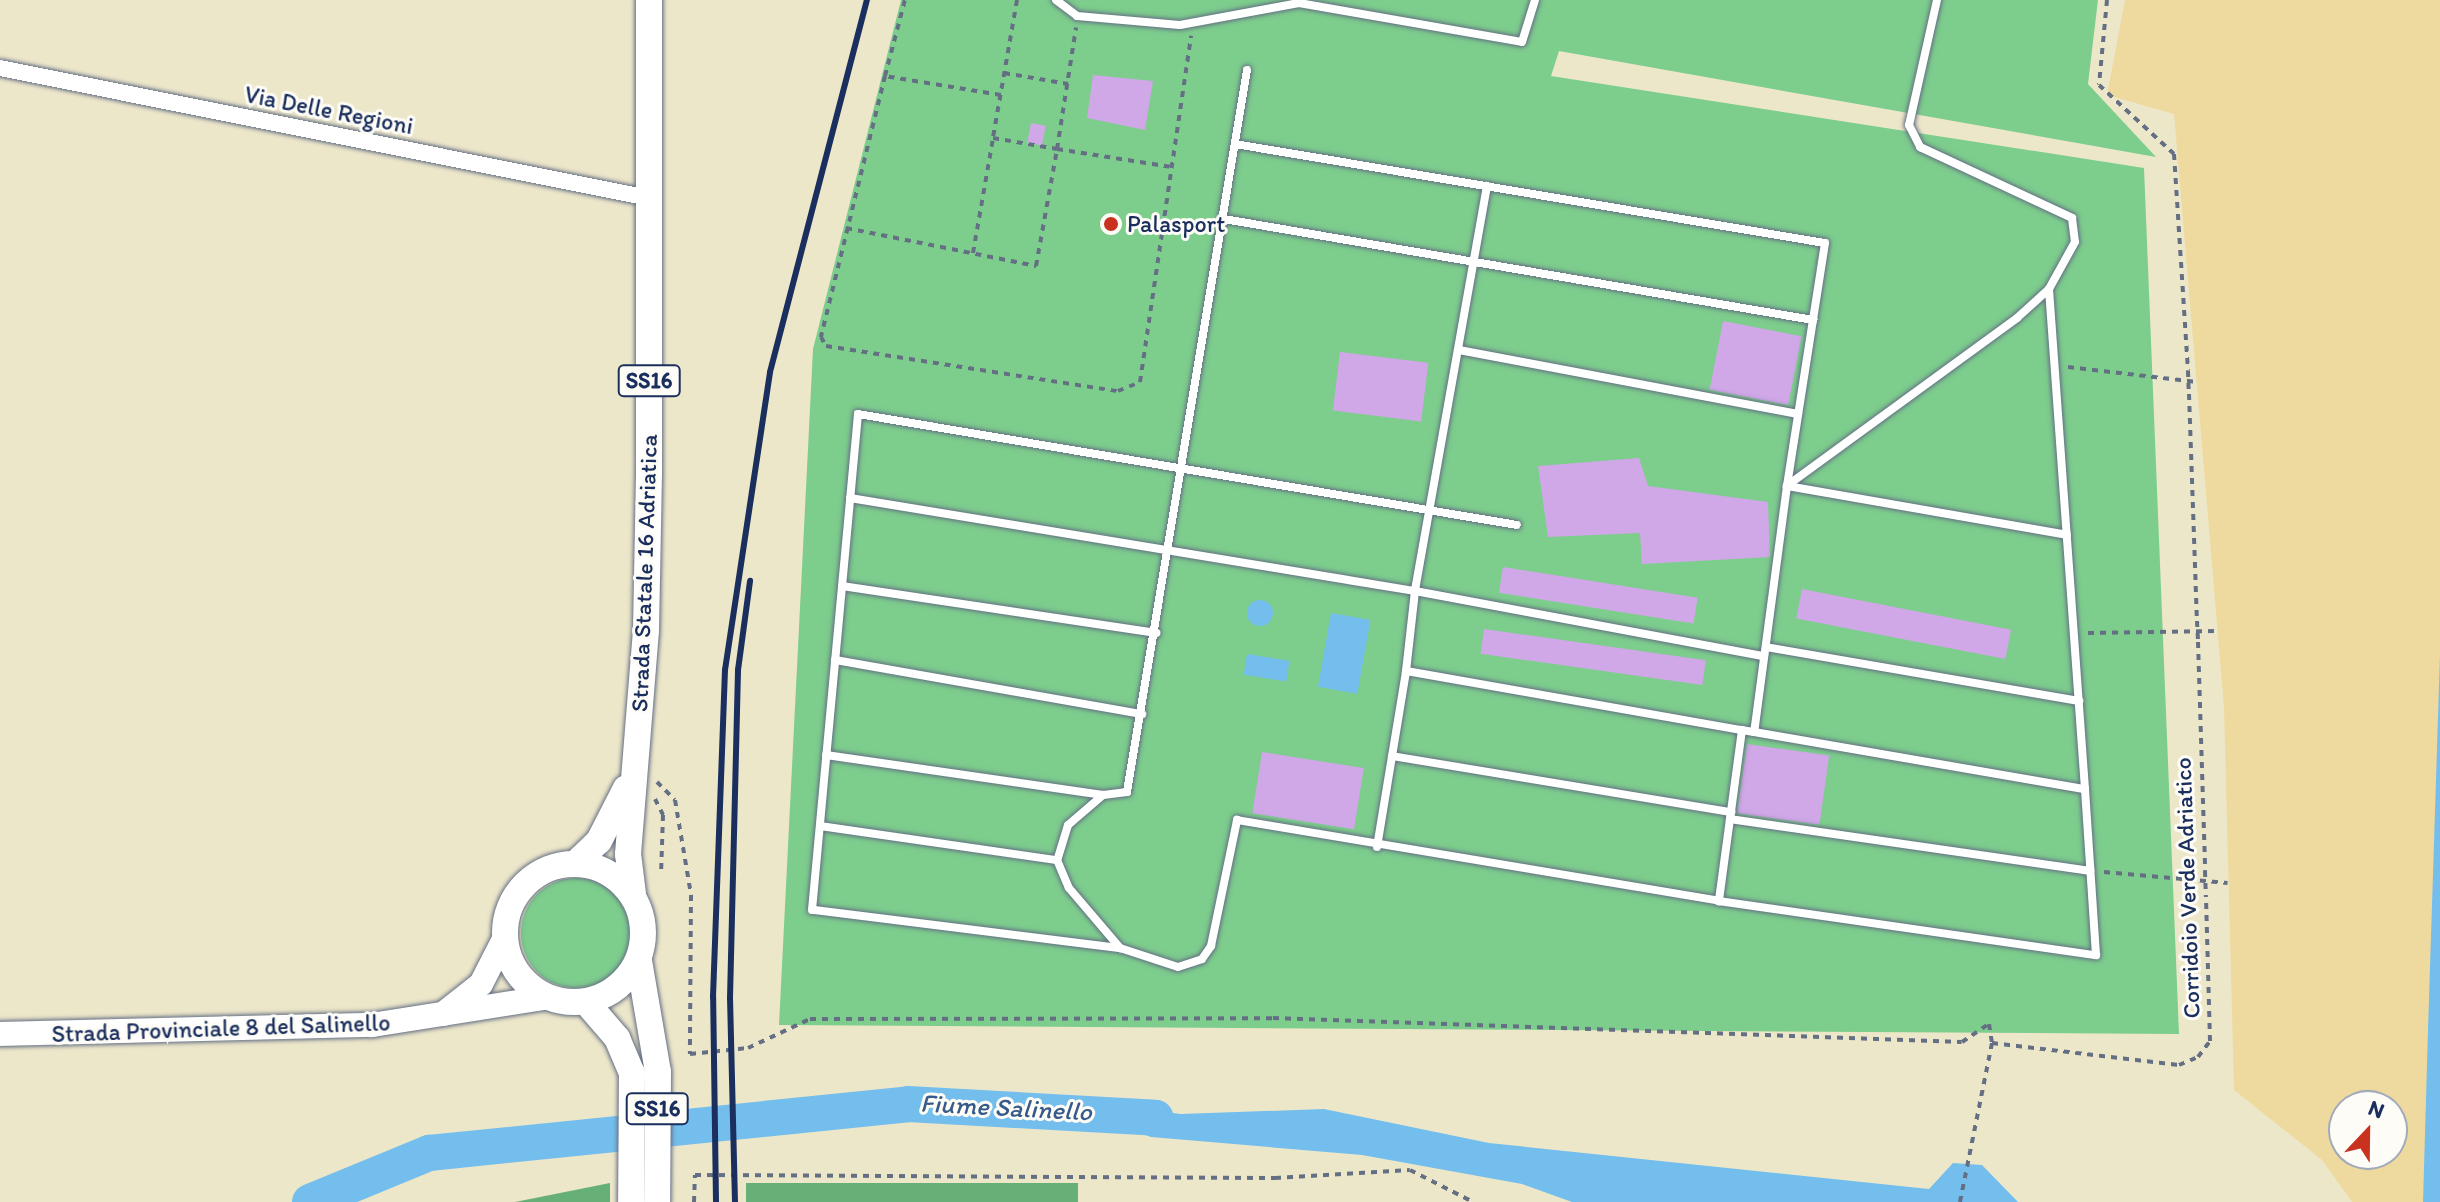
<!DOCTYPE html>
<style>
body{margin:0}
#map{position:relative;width:2440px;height:1202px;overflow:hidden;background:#ede7ca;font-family:Itim,sans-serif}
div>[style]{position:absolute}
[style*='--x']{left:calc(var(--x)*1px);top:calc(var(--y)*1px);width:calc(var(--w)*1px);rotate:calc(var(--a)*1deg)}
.green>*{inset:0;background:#7dcd8d}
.round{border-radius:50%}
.forest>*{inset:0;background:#66b078;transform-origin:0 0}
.sand>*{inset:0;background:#eeda9e}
.water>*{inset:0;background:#74beed;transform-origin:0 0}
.river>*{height:36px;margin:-18px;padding:0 18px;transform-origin:18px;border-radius:18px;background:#74beed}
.building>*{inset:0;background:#d0a7e7;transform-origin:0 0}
.path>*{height:4px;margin-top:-2px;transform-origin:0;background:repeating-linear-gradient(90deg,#646f84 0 6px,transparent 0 12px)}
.roads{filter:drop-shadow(0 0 2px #646f84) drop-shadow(0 0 2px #646f84)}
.lane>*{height:8px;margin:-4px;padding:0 4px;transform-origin:4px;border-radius:4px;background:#fff}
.street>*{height:16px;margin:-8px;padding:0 8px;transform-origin:8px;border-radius:8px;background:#fff}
.secondary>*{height:24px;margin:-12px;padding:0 12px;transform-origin:12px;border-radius:12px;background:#fff}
.primary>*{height:26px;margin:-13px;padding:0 13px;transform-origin:13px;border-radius:13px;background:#fff}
.primary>.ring{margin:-13px;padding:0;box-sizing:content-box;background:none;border:26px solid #fff;border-radius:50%}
.rail>*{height:6px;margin:-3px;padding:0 3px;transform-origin:3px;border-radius:3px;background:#1b2f5e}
.path-bridge>*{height:4px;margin-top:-2px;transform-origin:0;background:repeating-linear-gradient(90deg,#646f84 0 6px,transparent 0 12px)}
.dots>*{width:22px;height:22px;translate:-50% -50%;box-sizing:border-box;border:4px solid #fdfcf7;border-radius:50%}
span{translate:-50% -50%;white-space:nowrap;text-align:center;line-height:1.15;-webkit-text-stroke:6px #fdfcf7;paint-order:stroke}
.shield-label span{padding:2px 6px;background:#fdfcf7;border:2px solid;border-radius:6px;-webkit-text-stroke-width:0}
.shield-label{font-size:22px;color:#1b2f5e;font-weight:700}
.street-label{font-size:24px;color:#1b2f5e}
.poi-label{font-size:24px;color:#1b2f5e}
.left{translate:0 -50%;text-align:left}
.water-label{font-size:26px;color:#365a89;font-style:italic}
.north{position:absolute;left:2328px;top:1090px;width:80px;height:80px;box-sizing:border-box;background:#fdfcf7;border:2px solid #a3aaba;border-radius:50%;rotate:22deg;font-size:22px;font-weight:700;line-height:32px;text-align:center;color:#1b2f5e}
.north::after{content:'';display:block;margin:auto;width:28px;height:36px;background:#c8321e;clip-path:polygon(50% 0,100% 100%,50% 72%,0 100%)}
</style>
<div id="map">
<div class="green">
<div style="clip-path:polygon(901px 0,2098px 0,2088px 84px,2156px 157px,1559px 51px,1551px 76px,2144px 168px,2179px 1034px,779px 1025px,813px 349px)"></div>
<div class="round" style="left:521px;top:878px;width:110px;height:110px"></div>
</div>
<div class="forest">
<div style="clip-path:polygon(610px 1183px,610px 1202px,515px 1202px)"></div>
<div style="left:746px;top:1183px;width:332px;height:19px"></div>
</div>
<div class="sand">
<div style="clip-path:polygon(evenodd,2125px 0,2440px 0,2440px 714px,2424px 1202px,2352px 1202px,2322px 1160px,2234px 1090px,2224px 707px,2174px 114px,2107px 95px,2125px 0,2344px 1106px,2392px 1106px,2392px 1154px,2344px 1154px,2344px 1106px)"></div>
</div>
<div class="water">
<div class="round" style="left:1247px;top:600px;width:26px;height:26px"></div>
<div style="left:1331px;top:613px;width:40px;height:75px;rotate:10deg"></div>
<div style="left:1247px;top:654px;width:43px;height:21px;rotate:9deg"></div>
<div style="clip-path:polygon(2440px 655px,2440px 1202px,2423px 1202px,2428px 1030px)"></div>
<div style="clip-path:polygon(1106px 1105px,1181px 1114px,1324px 1109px,1489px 1143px,1929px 1189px,1953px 1163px,1982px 1165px,2018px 1202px,1572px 1202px,1522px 1184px,1362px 1155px,1151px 1137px,1109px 1122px)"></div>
</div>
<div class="river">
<div style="--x:310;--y:1202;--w:129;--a:-22.4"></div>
<div style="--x:429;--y:1153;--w:481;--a:-5.8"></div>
<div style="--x:908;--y:1104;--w:248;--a:3.2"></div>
</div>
<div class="building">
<div style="clip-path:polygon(1093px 75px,1153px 81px,1145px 130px,1087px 118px)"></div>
<div style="left:1031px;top:123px;width:15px;height:20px;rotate:11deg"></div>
<div style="left:1723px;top:321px;width:80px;height:70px;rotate:11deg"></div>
<div style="left:1340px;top:352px;width:89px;height:59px;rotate:7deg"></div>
<div style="clip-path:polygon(1639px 458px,1648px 486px,1768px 502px,1770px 557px,1642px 564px,1640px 533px,1548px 537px,1538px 466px)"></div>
<div style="left:1503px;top:567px;width:197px;height:26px;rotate:9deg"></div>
<div style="left:1802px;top:589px;width:213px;height:30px;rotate:11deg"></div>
<div style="left:1484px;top:629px;width:224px;height:25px;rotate:8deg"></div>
<div style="left:1747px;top:744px;width:83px;height:70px;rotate:8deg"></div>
<div style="left:1262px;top:752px;width:103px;height:62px;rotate:9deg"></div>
</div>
<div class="path">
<div style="--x:1017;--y:0;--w:140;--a:99.9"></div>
<div style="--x:993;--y:138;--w:65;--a:9.8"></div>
<div style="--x:1057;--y:149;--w:123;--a:-81.1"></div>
<div style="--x:2107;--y:0;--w:85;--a:95.4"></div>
<div style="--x:2099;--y:85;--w:102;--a:42.6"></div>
<div style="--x:2174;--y:154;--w:217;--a:86.3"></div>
<div style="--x:1004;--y:73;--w:65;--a:9.8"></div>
<div style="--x:885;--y:76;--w:79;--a:-75.3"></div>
<div style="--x:1001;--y:95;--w:118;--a:-170.7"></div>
<div style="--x:885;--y:76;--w:269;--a:103.8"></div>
<div style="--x:821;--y:337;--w:10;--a:61"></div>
<div style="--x:826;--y:346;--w:295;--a:8.8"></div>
<div style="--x:1118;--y:391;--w:24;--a:-22"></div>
<div style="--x:1140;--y:382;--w:350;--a:-81.6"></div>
<div style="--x:846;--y:228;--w:194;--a:11.3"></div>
<div style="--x:1036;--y:266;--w:119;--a:-79.8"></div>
<div style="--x:1057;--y:149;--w:116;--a:8.9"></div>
<div style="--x:973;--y:253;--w:117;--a:-80.1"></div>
<div style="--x:2068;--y:367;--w:130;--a:6.6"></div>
<div style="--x:2189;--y:394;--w:227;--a:88"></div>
<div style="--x:2088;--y:633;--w:129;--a:-0.9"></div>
<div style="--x:2198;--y:642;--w:229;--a:88.2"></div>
<div style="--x:657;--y:782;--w:25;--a:45"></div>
<div style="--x:675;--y:800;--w:96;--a:80.4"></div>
<div style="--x:691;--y:895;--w:159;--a:90.4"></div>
<div style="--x:690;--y:1054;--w:58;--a:-5.9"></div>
<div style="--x:748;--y:1048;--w:68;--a:-25.1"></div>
<div style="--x:810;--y:1019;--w:463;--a:-0.1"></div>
<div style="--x:1273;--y:1018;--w:689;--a:1.99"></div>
<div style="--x:1962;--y:1042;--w:32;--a:-34"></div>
<div style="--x:1989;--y:1024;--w:19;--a:81"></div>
<div style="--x:1992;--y:1043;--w:162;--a:101.4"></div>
<div style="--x:655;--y:799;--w:18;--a:63"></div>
<div style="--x:663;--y:815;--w:60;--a:91.9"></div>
<div style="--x:2104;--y:872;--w:124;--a:5.1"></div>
<div style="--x:1992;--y:1043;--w:188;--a:6.7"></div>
<div style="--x:2179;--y:1065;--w:21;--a:-23"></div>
<div style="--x:2198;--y:1057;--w:20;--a:-53"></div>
<div style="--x:2210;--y:1041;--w:144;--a:-91.6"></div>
<div style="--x:694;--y:1202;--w:27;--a:-88"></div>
<div style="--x:695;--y:1175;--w:580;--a:0.3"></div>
<div style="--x:1275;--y:1178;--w:135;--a:-3.4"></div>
<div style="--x:1410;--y:1170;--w:71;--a:26.9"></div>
</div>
<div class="roads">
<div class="lane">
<div style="--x:1056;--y:0;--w:26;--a:37"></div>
<div style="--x:1077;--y:16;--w:103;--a:5"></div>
<div style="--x:1180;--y:25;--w:121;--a:-10.5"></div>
<div style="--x:1299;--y:3;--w:226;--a:9.9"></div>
<div style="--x:1522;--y:42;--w:44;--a:-72.8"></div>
<div style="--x:1937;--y:0;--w:128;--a:102.6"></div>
<div style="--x:1909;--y:125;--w:25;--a:63"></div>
<div style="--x:1920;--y:147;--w:168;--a:25"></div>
<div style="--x:2072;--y:218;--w:24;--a:83"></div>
<div style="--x:2075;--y:242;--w:54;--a:119"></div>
<div style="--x:2049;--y:289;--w:43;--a:137.8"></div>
<div style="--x:2017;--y:318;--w:285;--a:143.9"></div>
<div style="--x:1787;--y:486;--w:248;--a:97.6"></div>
<div style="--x:1754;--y:732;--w:336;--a:9.8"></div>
<div style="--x:2085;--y:789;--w:501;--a:-94.12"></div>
<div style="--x:1247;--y:70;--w:732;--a:99.44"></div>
<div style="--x:1127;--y:792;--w:24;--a:173"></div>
<div style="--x:1103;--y:795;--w:46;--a:139.4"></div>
<div style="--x:1068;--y:825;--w:37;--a:107"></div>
<div style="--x:1057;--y:860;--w:30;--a:67"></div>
<div style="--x:1069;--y:888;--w:79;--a:49.6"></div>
<div style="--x:1120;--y:948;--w:61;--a:18.1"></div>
<div style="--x:1178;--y:967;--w:25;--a:-18"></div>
<div style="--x:1202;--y:959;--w:16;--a:-55"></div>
<div style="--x:1211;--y:946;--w:129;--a:-78.3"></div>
<div style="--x:1237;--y:820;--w:489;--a:9.5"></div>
<div style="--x:1235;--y:144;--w:598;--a:9.53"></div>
<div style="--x:1825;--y:243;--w:246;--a:98.9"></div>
<div style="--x:1787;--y:486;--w:284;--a:9.9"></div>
<div style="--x:1487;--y:186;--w:411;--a:100.1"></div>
<div style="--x:1415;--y:591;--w:355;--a:10.6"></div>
<div style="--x:1224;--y:219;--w:598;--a:9.73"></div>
<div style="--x:1459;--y:350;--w:345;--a:10.7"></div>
<div style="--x:850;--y:498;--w:573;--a:9.35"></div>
<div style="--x:1415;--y:591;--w:81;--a:96.4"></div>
<div style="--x:842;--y:586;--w:318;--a:8.5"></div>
<div style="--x:1766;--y:647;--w:318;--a:9.8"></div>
<div style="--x:835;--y:660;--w:312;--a:10"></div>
<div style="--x:1754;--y:732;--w:12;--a:-171"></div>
<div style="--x:1742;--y:730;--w:173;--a:97.7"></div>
<div style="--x:1719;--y:901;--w:381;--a:8.2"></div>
<div style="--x:2096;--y:955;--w:166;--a:-93.8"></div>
<div style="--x:826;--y:755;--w:280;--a:8.2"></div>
<div style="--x:1392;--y:756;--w:344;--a:9.4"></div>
<div style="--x:1730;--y:819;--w:364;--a:8.2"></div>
<div style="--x:820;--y:826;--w:239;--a:8.2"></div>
<div style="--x:1377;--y:847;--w:178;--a:-80.6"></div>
<div style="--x:1406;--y:671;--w:341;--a:10"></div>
<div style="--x:1119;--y:948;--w:309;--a:-172.9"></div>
<div style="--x:812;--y:910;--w:498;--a:-84.7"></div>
<div style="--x:858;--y:414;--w:668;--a:9.56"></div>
</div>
<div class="street">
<div style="--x:0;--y:68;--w:662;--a:11.33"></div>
</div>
<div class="secondary">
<div style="--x:443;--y:1014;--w:48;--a:-38.3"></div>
<div style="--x:481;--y:984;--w:53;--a:-62.9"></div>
<div style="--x:0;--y:1034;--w:372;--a:-1.4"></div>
<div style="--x:372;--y:1025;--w:178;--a:-9"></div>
</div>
<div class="primary">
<div style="--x:576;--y:863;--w:32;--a:-44"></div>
<div style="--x:599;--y:841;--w:59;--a:-63"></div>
<div class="ring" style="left:505px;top:864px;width:112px;height:112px"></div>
<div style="--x:633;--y:894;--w:40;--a:-97.1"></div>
<div style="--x:628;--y:854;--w:225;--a:-85.4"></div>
<div style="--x:646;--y:630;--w:158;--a:-88.9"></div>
<div style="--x:649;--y:472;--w:472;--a:-90"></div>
<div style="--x:639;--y:961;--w:113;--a:80.3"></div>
<div style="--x:658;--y:1072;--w:130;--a:90.4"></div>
<div style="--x:586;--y:1002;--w:48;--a:49.3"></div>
<div style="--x:617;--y:1038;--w:38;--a:67"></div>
<div style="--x:632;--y:1073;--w:129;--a:90.4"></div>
</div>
</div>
<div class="rail">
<div style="--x:716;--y:1202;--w:205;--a:-90.8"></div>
<div style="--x:713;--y:997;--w:327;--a:-87.9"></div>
<div style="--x:725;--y:670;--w:301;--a:-81.4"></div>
<div style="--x:770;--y:372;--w:384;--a:-75.4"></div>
<div style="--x:735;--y:1202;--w:204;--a:-91.4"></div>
<div style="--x:730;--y:998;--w:328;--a:-88.6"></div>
<div style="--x:738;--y:670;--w:90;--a:-82.3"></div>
</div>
<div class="path-bridge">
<div style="--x:2188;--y:371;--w:23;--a:88"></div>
<div style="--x:2197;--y:621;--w:21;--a:87"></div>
<div style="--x:2205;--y:871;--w:26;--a:88"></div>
</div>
<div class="dots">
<div style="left:1111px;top:224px;background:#c8321e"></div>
</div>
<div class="shield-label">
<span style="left:649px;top:381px">SS16</span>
<span style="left:657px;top:1109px">SS16</span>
</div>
<div class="street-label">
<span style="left:329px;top:110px;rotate:11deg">Via Delle Regioni</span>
<span style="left:644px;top:573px;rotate:-88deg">Strada Statale 16 Adriatica</span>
<span style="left:2187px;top:888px;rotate:-92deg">Corridoio Verde Adriatico</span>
<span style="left:221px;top:1028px;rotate:-2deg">Strada Provinciale 8 del Salinello</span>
</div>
<div class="poi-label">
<span class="left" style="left:1127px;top:224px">Palasport</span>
</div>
<div class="water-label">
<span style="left:1006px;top:1108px;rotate:3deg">Fiume Salinello</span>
</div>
<div class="north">N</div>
</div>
